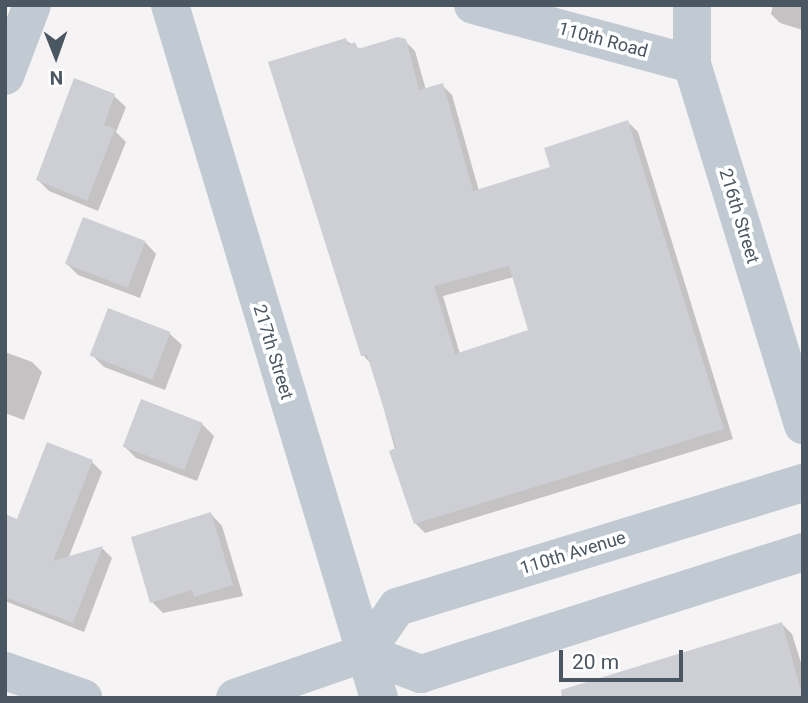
<!DOCTYPE html>
<style>
body{margin:0}
#map{position:relative;width:808px;height:703px;overflow:hidden;background:#f5f3f3;font-family:Roboto,sans-serif}
div>[style]{position:absolute}
[style*='--x']{left:calc(var(--x)*1px);top:calc(var(--y)*1px);width:calc(var(--w)*1px);rotate:calc(var(--a)*1deg)}
.shadow>*{inset:0;background:#0003}
.building>*{inset:0;background:#cdcfd5;transform-origin:0 0}
.minor>*{height:38px;margin:-19px;padding:0 19px;transform-origin:19px;border-radius:19px;background:#c1cad2}
span{translate:-50% -50%;white-space:nowrap;text-align:center;line-height:1.15;-webkit-text-stroke:7px #fff;paint-order:stroke}
.street-label{font-size:18px;color:#4a5661}
.frame{position:absolute;inset:0;border:7px solid #4a5661;pointer-events:none}
.north{position:absolute;left:21px;top:21px;width:70px;height:70px;-webkit-text-stroke:5px #fff;paint-order:stroke;rotate:179deg;font-size:19px;font-weight:700;line-height:28px;text-align:center;color:#4a5661}
.north::after{content:'';display:block;margin:auto;width:24px;height:32px;background:#4a5661;clip-path:polygon(50% 0,100% 100%,50% 72%,0 100%)}
.scale{position:absolute;left:559px;top:650px;width:124px;height:32px;box-sizing:border-box;border:4px solid #4a5661;border-top:0;padding-left:9px;font-size:21px;line-height:24px;white-space:nowrap;color:#4a5661;-webkit-text-stroke:5px #fff;paint-order:stroke}
</style>
<div id="map">
<div class="shadow">
<div style="clip-path:polygon(773px 5px,803px 5px,803px 30px,780px 23px,771px 14px)"></div>
<div style="clip-path:polygon(evenodd,345px 40px,362px 50px,405px 41px,415px 51px,426px 90px,442px 85px,452px 95px,479px 191px,552px 168px,628px 122px,638px 132px,733px 439px,425px 533px,415px 523px,372px 365px,363px 355px,345px 40px,514px 277px,530px 331px,460px 354px,443px 296px,514px 277px)"></div>
<div style="clip-path:polygon(114px 96px,126px 107px,116px 132px,126px 142px,98px 211px,49px 191px,38px 180px)"></div>
<div style="clip-path:polygon(145px 242px,156px 254px,140px 298px,78px 275px,67px 264px)"></div>
<div style="clip-path:polygon(170px 334px,182px 345px,165px 390px,104px 367px,92px 355px)"></div>
<div style="clip-path:polygon(5px 352px,32px 362px,42px 372px,24px 420px,5px 413px)"></div>
<div style="clip-path:polygon(202px 424px,214px 436px,197px 481px,136px 458px,125px 447px)"></div>
<div style="clip-path:polygon(48px 444px,92px 462px,102px 472px,68px 559px,102px 548px,112px 558px,84px 632px,5px 601px,5px 516px,18px 521px)"></div>
<div style="clip-path:polygon(211px 514px,222px 526px,243px 596px,163px 613px,152px 602px)"></div>
<div style="clip-path:polygon(782px 624px,792px 634px,803px 669px,803px 698px,554px 698px)"></div>
</div>
<div class="building">
<div style="clip-path:polygon(evenodd,398px 37px,406px 39px,419px 90px,443px 83px,473px 191px,550px 167px,544px 148px,628px 120px,724px 429px,414px 524px,389px 451px,396px 448px,367px 355px,361px 356px,268px 62px,346px 38px,348px 45px,355px 42px,358px 49px,398px 37px,509px 266px,528px 330px,455px 354px,434px 286px,509px 266px)"></div>
<div style="clip-path:polygon(74px 78px,115px 94px,104px 125px,115px 129px,87px 201px,36px 180px)"></div>
<div style="left:83px;top:217px;width:67px;height:50px;rotate:21deg"></div>
<div style="left:108px;top:308px;width:67px;height:51px;rotate:21deg"></div>
<div style="left:141px;top:399px;width:66px;height:51px;rotate:21deg"></div>
<div style="clip-path:polygon(47px 442px,93px 460px,53px 561px,103px 546px,73px 623px,5px 597px,5px 514px,17px 519px)"></div>
<div style="clip-path:polygon(211px 512px,233px 585px,194px 597px,192px 590px,150px 603px,131px 537px)"></div>
<div style="clip-path:polygon(782px 622px,803px 698px,562px 698px,561px 690px)"></div>
</div>
<div class="minor">
<div style="--x:170;--y:5;--w:724;--a:73.22"></div>
<div style="--x:473;--y:5;--w:227;--a:15.1"></div>
<div style="--x:692;--y:5;--w:59;--a:90"></div>
<div style="--x:692;--y:64;--w:378;--a:72.9"></div>
<div style="--x:5;--y:76;--w:76;--a:-69.2"></div>
<div style="--x:365;--y:653;--w:60;--a:20.6"></div>
<div style="--x:421;--y:674;--w:401;--a:-17.7"></div>
<div style="--x:5;--y:671;--w:83;--a:19.1"></div>
<div style="--x:235;--y:698;--w:138;--a:-19.1"></div>
<div style="--x:365;--y:653;--w:56;--a:-55.2"></div>
<div style="--x:397;--y:607;--w:425;--a:-17"></div>
</div>
<div class="street-label">
<span style="left:603px;top:40px;rotate:15deg">110th Road</span>
<span style="left:739px;top:216px;rotate:73deg">216th Street</span>
<span style="left:273px;top:352px;rotate:73deg">217th Street</span>
<span style="left:573px;top:553px;rotate:-17deg">110th Avenue</span>
</div>
<div class="frame"></div>
<div class="north">N</div>
<div class="scale">20 m</div>
</div>
